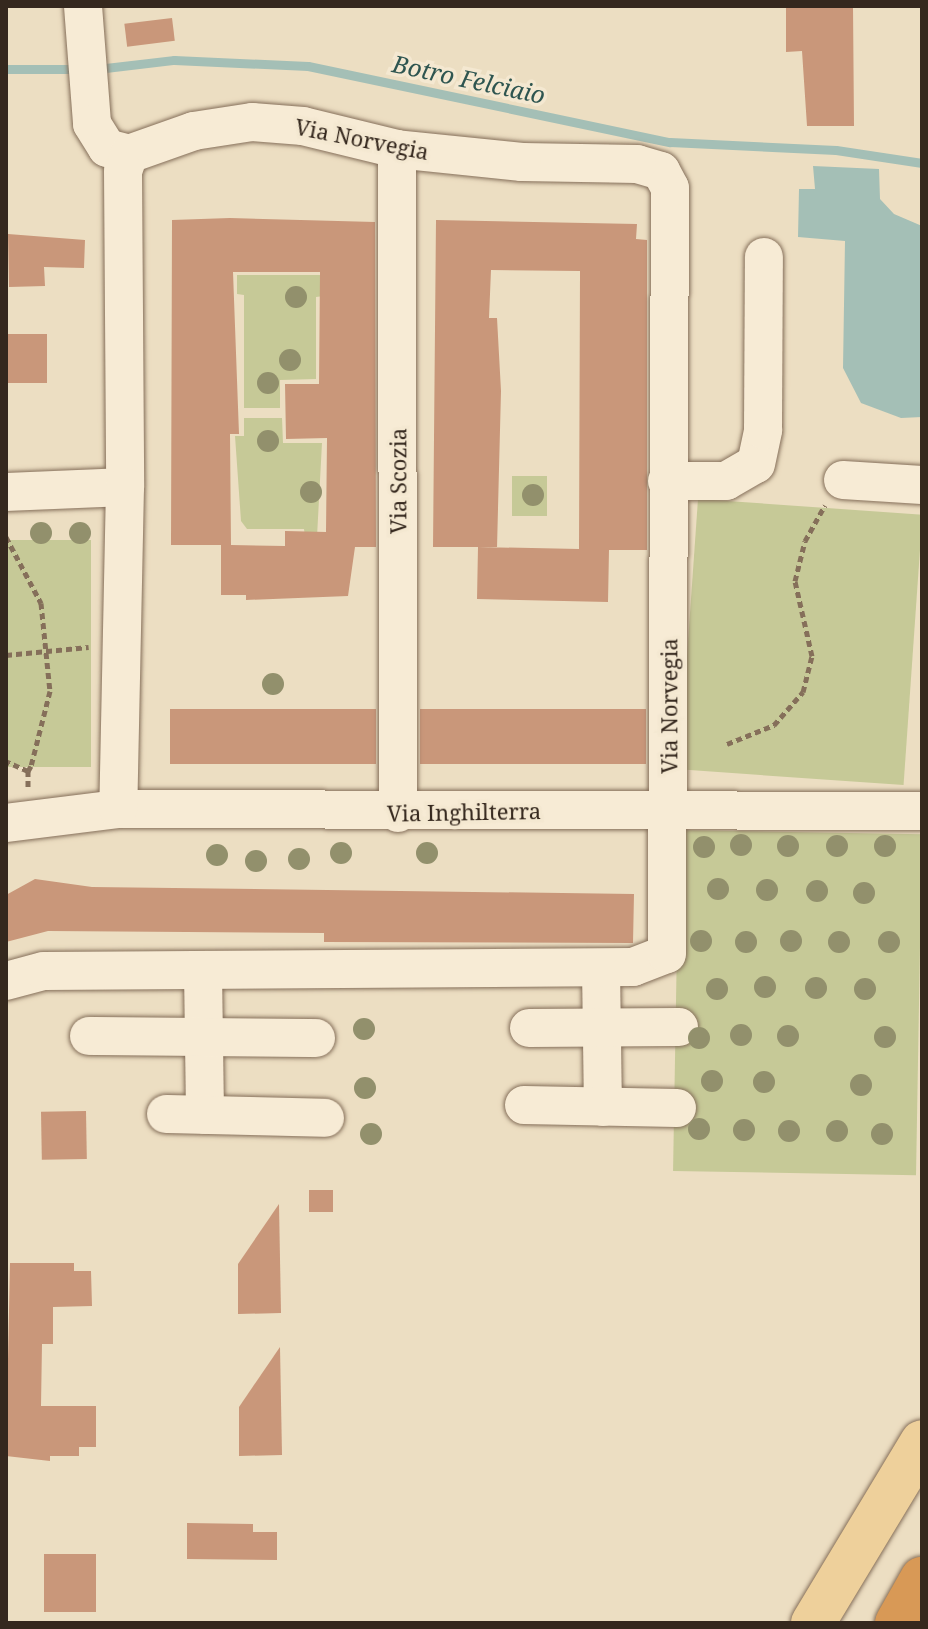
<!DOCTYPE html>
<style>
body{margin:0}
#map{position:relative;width:928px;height:1629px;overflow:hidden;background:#ecdec2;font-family:"Noto Serif",serif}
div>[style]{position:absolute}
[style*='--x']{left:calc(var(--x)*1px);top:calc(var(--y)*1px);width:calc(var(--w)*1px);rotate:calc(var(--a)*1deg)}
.green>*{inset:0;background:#c6c997;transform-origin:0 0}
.water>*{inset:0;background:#a4bfb6}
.stream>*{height:9px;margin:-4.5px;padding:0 4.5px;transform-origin:4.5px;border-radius:4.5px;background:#a4bfb6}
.building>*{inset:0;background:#c9977a;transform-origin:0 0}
.path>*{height:5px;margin-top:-2.5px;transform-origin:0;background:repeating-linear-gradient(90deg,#856f5a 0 6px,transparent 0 10px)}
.roads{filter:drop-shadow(0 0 2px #856f5a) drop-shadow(0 0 2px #856f5a)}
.minor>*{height:38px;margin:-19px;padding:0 19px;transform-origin:19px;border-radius:19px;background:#f7ebd5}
.major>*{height:44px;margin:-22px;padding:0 22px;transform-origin:22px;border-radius:22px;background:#eed09b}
.highway>*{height:44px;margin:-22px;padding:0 22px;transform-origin:22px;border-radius:22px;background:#d89956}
.trees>*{width:22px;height:22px;margin:-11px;border-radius:50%;background:#92906c}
span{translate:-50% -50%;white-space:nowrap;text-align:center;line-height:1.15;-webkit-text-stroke:7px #f4e8d1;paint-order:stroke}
.street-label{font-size:22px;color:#35281e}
.water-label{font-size:24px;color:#2e5550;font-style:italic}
.frame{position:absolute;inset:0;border:8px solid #35281e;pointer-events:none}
</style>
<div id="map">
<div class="green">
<div style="clip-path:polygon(237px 275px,324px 275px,324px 296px,316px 297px,316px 379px,280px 380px,280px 408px,244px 408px,244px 295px,237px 294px)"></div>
<div style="clip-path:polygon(244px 418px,282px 418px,283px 443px,322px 443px,317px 537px,305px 537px,304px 529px,247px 529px,241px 521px,235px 436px,244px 436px)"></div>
<div style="left:512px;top:476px;width:35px;height:40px"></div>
<div style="left:698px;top:499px;width:225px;height:271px;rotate:4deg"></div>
<div style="left:91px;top:540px;width:227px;height:86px;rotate:90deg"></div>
<div style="left:679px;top:830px;width:243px;height:341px;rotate:1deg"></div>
</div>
<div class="water">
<div style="clip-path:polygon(813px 166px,879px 169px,880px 199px,894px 214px,922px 226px,922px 417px,901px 418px,861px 403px,843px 368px,845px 241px,798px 237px,799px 189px,815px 189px)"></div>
</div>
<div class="stream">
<div style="--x:6;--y:69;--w:73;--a:0"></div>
<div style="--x:97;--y:69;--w:78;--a:-6.7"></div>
<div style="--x:174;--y:60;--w:134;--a:2.6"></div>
<div style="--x:308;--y:66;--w:370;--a:11.9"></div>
<div style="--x:670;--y:142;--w:166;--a:2.8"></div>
<div style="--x:836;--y:150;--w:87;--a:8.6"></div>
</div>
<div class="building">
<div style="clip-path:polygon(786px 6px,853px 6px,854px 126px,807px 126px,802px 51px,786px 52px)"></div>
<div style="left:172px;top:18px;width:23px;height:48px;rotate:83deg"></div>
<div style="clip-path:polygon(evenodd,230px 218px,375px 222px,376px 547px,355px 547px,348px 596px,246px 600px,246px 595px,221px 595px,221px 545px,171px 545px,172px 220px,230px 218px,233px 272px,320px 272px,319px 384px,285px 384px,286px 439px,327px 438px,326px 532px,285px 531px,285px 546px,231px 545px,230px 434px,239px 434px,233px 272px)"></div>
<div style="clip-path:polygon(evenodd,436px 220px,637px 224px,636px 239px,647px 240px,647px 550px,609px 550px,608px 602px,477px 599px,478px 547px,433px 547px,436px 220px,491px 270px,580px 271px,579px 549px,478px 547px,497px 548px,501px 391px,497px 318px,489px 318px,491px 270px)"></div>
<div style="clip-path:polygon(8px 234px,85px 240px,84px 268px,44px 267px,45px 286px,9px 287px)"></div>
<div style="left:6px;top:334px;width:41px;height:49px"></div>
<div style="left:170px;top:709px;width:206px;height:55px"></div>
<div style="left:420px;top:709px;width:226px;height:55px"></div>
<div style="clip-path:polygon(35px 879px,92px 887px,634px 894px,633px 943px,324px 942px,324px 933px,48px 931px,6px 942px,6px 895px)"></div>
<div style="left:86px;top:1111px;width:48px;height:45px;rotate:89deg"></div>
<div style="left:309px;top:1190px;width:24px;height:22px"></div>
<div style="clip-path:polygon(279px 1204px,281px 1313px,238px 1314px,238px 1264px)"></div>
<div style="clip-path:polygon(10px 1263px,74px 1263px,74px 1271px,91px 1271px,92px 1306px,53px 1307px,53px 1344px,42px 1344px,41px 1406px,96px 1406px,96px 1447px,79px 1447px,79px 1456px,50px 1456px,50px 1461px,6px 1456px)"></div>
<div style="clip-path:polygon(280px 1347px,282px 1455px,239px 1456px,239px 1407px)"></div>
<div style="clip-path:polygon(187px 1523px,253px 1524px,253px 1532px,277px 1532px,277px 1560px,187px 1559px)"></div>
<div style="left:44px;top:1554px;width:52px;height:58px"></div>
</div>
<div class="path">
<div style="--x:6;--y:537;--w:75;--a:62.1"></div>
<div style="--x:41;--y:603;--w:88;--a:84.2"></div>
<div style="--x:50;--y:691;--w:77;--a:104.2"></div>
<div style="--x:31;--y:766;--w:6;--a:121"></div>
<div style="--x:28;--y:771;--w:24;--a:-156"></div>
<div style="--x:6;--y:655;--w:83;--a:-5.5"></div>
<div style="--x:727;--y:744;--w:51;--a:-22"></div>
<div style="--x:774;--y:725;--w:44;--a:-48.7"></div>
<div style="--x:803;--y:692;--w:37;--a:-76"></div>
<div style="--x:812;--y:656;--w:77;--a:-102.8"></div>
<div style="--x:795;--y:581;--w:41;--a:-76"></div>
<div style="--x:805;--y:541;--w:41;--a:-60.9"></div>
<div style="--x:28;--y:771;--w:19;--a:90"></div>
</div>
<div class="roads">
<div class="minor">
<div style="--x:83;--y:6;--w:118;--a:85.6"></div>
<div style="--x:92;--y:124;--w:28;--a:58"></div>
<div style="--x:107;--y:148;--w:23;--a:15"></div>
<div style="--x:397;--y:149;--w:664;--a:89.91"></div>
<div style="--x:843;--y:480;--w:79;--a:3.6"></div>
<div style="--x:667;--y:481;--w:59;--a:0"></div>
<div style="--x:726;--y:481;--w:34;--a:-30"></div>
<div style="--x:756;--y:464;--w:35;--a:-78"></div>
<div style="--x:763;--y:430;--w:173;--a:-89.7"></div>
<div style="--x:6;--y:492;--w:119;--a:-2.4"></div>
<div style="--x:6;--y:823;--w:113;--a:-7.1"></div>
<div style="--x:118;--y:809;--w:804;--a:0.14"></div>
<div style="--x:601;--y:968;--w:139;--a:89.2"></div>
<div style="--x:203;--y:970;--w:145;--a:89.2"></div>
<div style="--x:6;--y:981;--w:39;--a:-15"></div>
<div style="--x:44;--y:971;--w:589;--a:-0.39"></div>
<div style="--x:633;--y:967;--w:36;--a:-21"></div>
<div style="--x:667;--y:954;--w:766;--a:-89.78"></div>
<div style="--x:670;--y:188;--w:19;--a:-118"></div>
<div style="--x:661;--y:171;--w:25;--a:-164"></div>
<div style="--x:637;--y:164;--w:115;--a:-179"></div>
<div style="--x:522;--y:162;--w:126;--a:-174.1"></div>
<div style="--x:397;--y:149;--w:97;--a:-166.3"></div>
<div style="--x:303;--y:126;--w:51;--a:-175.5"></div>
<div style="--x:252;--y:122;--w:59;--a:171.2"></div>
<div style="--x:194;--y:131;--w:69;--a:160.5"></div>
<div style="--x:129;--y:154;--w:18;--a:109"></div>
<div style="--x:123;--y:171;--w:316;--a:89.6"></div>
<div style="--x:125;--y:487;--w:322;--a:91.2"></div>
<div style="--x:529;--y:1028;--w:150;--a:-0.4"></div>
<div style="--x:89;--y:1036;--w:227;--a:0.5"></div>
<div style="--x:524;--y:1105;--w:153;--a:1.1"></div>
<div style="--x:166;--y:1114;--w:159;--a:1.4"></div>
</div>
<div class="major">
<div style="--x:813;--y:1623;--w:211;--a:-58.9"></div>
</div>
<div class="highway">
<div style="--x:897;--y:1623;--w:51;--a:-60.4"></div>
</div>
</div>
<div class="trees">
<div style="left:296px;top:297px"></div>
<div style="left:290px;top:360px"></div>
<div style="left:268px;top:383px"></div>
<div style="left:268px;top:441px"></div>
<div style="left:311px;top:492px"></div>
<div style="left:533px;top:495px"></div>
<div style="left:41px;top:533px"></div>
<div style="left:80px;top:533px"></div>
<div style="left:273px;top:684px"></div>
<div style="left:741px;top:845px"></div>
<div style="left:788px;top:846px"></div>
<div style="left:837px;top:846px"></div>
<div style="left:885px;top:846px"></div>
<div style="left:704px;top:847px"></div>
<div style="left:341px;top:853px"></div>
<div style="left:427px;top:853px"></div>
<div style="left:217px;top:855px"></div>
<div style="left:299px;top:859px"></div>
<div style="left:256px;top:861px"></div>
<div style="left:718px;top:889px"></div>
<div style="left:767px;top:890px"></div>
<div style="left:817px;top:891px"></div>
<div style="left:864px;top:893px"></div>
<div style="left:701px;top:941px"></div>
<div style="left:791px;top:941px"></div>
<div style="left:746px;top:942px"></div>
<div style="left:839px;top:942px"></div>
<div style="left:889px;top:942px"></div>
<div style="left:765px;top:987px"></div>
<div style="left:816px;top:988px"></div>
<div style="left:717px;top:989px"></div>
<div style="left:865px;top:989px"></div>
<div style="left:364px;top:1029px"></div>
<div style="left:741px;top:1035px"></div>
<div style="left:788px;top:1036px"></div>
<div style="left:885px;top:1037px"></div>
<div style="left:699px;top:1038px"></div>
<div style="left:712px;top:1081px"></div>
<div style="left:764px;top:1082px"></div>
<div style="left:861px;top:1085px"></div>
<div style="left:365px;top:1088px"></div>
<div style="left:699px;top:1129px"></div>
<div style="left:744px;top:1130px"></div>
<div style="left:789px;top:1131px"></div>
<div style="left:837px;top:1131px"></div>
<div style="left:371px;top:1134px"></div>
<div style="left:882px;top:1134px"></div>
</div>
<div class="street-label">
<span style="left:362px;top:139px;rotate:11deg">Via Norvegia</span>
<span style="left:398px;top:481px;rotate:-90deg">Via Scozia</span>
<span style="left:669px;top:706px;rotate:-90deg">Via Norvegia</span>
<span style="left:464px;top:812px;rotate:-1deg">Via Inghilterra</span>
</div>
<div class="water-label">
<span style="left:469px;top:79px;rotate:12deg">Botro Felciaio</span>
</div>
<div class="frame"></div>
</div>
